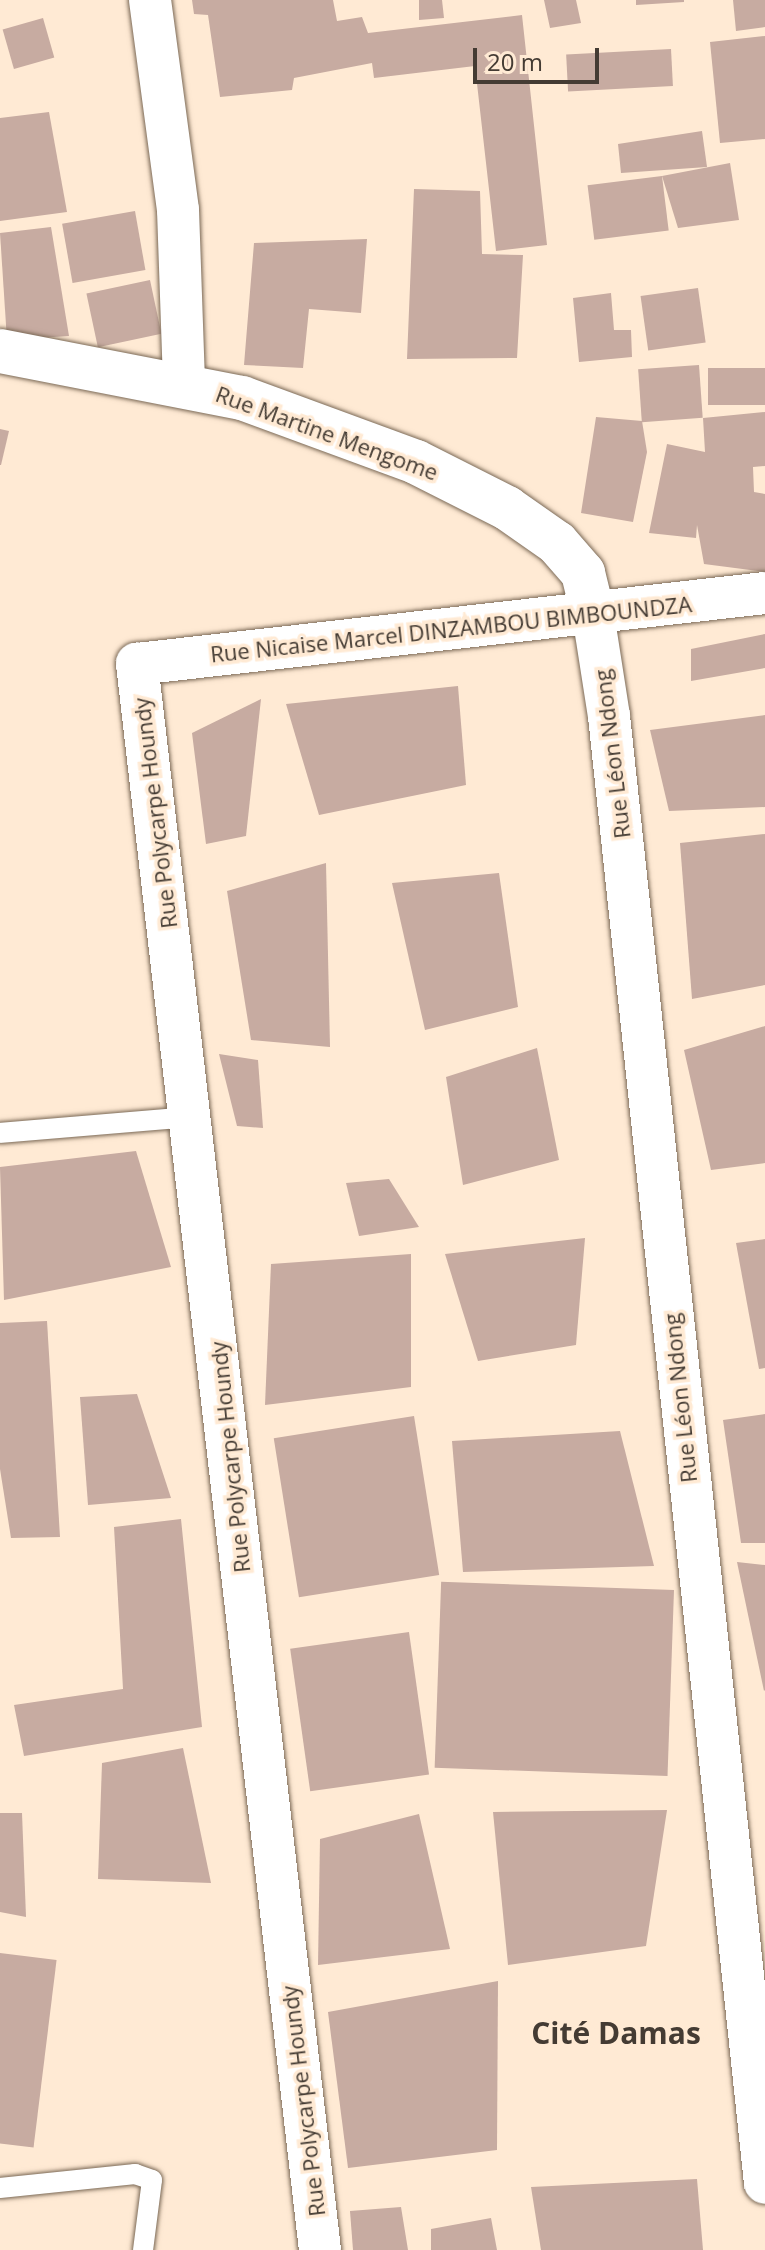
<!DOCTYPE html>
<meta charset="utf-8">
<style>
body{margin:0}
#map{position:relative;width:765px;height:2250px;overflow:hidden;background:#ffead4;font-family:"Open Sans",sans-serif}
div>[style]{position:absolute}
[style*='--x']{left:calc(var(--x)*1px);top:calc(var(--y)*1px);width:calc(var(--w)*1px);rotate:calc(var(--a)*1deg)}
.building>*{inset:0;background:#c7aba1;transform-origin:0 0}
.roads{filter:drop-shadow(0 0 2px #7b6956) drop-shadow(0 0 2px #7b6956)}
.service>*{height:20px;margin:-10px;padding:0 10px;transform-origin:10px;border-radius:10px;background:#fff}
.minor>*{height:42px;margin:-21px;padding:0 21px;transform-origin:21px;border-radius:21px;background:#fff}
.tertiary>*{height:44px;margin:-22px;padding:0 22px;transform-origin:22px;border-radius:22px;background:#fff}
span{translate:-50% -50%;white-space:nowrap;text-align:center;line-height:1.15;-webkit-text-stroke:7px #ffead4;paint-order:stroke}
.street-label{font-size:22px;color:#443b33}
.district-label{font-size:30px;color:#443b33;font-weight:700}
.scale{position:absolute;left:473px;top:48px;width:126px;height:36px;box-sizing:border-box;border:4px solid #443b33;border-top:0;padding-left:10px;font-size:24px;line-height:28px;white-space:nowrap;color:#443b33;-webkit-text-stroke:6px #ffead4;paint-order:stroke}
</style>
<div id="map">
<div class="building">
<div style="clip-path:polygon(192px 0,333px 0,337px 21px,362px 17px,368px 33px,522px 15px,547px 245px,496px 251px,475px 66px,374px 78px,372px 63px,294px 78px,292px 90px,220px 97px,208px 15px,194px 14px)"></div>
<div style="clip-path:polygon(419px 0,442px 0,444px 18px,419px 20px)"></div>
<div style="clip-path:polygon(544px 0,576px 0,581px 23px,550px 28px)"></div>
<div style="clip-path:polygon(636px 0,684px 0,684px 2px,636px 5px)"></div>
<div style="clip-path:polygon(733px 0,765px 0,765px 27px,736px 31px)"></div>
<div style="left:43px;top:18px;width:41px;height:42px;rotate:74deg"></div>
<div style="clip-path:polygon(765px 36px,765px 139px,720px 143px,710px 42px)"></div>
<div style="left:671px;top:49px;width:37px;height:105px;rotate:87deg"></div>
<div style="clip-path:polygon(49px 112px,67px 212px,0 221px,0 118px)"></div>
<div style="clip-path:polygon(702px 131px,707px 167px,621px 173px,618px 144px)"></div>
<div style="clip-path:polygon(730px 163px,739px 220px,678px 228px,662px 176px)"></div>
<div style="left:662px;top:176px;width:55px;height:75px;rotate:83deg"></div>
<div style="clip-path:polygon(414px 189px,480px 191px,482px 254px,523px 255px,517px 358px,407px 359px)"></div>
<div style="left:135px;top:211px;width:60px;height:74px;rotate:80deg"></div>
<div style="clip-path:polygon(51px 227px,69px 336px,7px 340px,0 233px)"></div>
<div style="clip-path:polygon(367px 239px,361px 313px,309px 309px,303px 368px,244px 365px,254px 243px)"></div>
<div style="left:150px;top:280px;width:55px;height:65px;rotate:78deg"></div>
<div style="left:698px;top:288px;width:55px;height:58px;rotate:82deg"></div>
<div style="clip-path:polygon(611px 293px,614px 330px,631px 330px,632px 357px,579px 362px,573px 298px)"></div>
<div style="left:699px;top:365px;width:53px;height:61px;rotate:86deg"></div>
<div style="left:765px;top:368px;width:37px;height:57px;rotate:90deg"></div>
<div style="clip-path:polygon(765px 412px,765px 466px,753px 467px,754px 492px,765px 494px,765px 572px,704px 564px,697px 525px,696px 538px,649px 533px,667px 444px,705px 452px,703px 418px)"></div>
<div style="clip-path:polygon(596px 417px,642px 421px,647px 452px,633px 522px,581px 513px)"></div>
<div style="clip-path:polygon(0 429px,9px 431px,1px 465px,0 465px)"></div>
<div style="clip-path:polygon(765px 634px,765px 668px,691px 681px,691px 649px)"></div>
<div style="clip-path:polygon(458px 686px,466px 785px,319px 815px,286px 704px)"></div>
<div style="clip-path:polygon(261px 699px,246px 836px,206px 844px,192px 733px)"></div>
<div style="clip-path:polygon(765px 715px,765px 807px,669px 811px,650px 730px)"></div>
<div style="clip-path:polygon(765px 834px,765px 985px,692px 999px,680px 843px)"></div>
<div style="clip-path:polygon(326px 863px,330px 1047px,251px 1040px,227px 891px)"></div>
<div style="clip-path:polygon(499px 873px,518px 1007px,425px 1030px,392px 883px)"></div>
<div style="clip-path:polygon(765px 1026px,765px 1163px,711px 1170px,684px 1050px)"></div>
<div style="clip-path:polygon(537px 1048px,559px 1160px,463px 1185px,446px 1077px)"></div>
<div style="clip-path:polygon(219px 1054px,258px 1060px,263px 1128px,237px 1126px)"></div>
<div style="clip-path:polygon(136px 1151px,171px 1267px,4px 1300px,0 1167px)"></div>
<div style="clip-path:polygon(389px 1179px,419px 1227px,359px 1236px,346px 1183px)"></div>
<div style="clip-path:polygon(585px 1238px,576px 1345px,478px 1361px,445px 1254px)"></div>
<div style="clip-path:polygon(765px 1239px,765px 1368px,759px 1369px,736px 1243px)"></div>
<div style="clip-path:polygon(411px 1254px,411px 1387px,265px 1405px,271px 1264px)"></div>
<div style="clip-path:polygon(47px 1321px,60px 1537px,11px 1538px,0 1469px,0 1323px)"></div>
<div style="clip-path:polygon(137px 1394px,171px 1498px,88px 1505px,80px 1397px)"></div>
<div style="clip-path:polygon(765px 1414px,765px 1543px,741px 1543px,723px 1420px)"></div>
<div style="left:414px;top:1416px;width:161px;height:142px;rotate:81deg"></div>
<div style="clip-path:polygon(620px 1431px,654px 1566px,463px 1572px,452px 1441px)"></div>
<div style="clip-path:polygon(181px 1519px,202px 1727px,24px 1756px,14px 1705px,123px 1689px,114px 1527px)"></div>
<div style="clip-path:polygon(737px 1562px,765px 1565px,765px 1690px,764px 1691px)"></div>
<div style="left:674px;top:1590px;width:186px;height:233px;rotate:92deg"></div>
<div style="left:409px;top:1632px;width:144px;height:120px;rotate:82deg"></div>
<div style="clip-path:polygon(183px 1748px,211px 1883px,98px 1879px,102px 1763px)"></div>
<div style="clip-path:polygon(667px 1810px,646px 1946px,508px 1965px,493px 1812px)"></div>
<div style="clip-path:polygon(0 1813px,22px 1813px,26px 1917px,0 1912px)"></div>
<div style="clip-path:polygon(419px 1814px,450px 1949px,318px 1965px,320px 1839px)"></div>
<div style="left:0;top:1953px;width:57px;height:189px;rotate:7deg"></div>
<div style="clip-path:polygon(498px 1981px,497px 2150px,348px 2168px,328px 2012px)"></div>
<div style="clip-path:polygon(697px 2179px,703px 2250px,541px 2250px,531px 2187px)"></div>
<div style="clip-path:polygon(401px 2207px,408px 2250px,353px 2250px,350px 2211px)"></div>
<div style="clip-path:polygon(491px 2218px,497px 2250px,431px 2250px,431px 2229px)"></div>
</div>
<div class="roads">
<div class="service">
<div style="--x:0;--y:1133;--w:193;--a:-4.8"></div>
<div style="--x:0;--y:2188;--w:136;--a:-5.9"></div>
<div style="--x:135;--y:2174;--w:18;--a:19"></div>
<div style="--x:152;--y:2180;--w:71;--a:97.3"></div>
</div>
<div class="minor">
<div style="--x:150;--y:0;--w:212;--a:82.4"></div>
<div style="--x:178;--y:210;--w:174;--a:88"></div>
<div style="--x:593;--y:614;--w:103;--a:81.1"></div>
<div style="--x:609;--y:716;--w:1475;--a:83.93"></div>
<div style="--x:320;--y:2250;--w:1597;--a:-96.58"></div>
<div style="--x:137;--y:664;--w:632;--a:-6.45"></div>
</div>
<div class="tertiary">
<div style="--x:0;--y:351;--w:247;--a:11"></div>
<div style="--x:242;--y:398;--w:185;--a:20.2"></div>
<div style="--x:416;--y:462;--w:102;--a:26.8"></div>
<div style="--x:507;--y:508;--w:61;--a:35"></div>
<div style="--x:557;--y:543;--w:40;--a:49"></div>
<div style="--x:583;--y:573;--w:42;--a:76.3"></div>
</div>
</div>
<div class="street-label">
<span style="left:327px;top:433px;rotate:20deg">Rue Martine Mengome</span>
<span style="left:451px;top:629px;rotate:-6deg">Rue Nicaise Marcel DINZAMBOU BIMBOUNDZA</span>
<span style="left:612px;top:754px;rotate:-97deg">Rue Léon Ndong</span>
<span style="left:155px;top:813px;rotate:-97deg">Rue Polycarpe Houndy</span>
<span style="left:680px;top:1398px;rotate:-96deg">Rue Léon Ndong</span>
<span style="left:230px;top:1457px;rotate:-96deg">Rue Polycarpe Houndy</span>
<span style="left:303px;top:2101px;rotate:-97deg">Rue Polycarpe Houndy</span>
</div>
<div class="district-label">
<span style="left:616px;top:2033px">Cité Damas</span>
</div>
<div class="scale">20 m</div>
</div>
